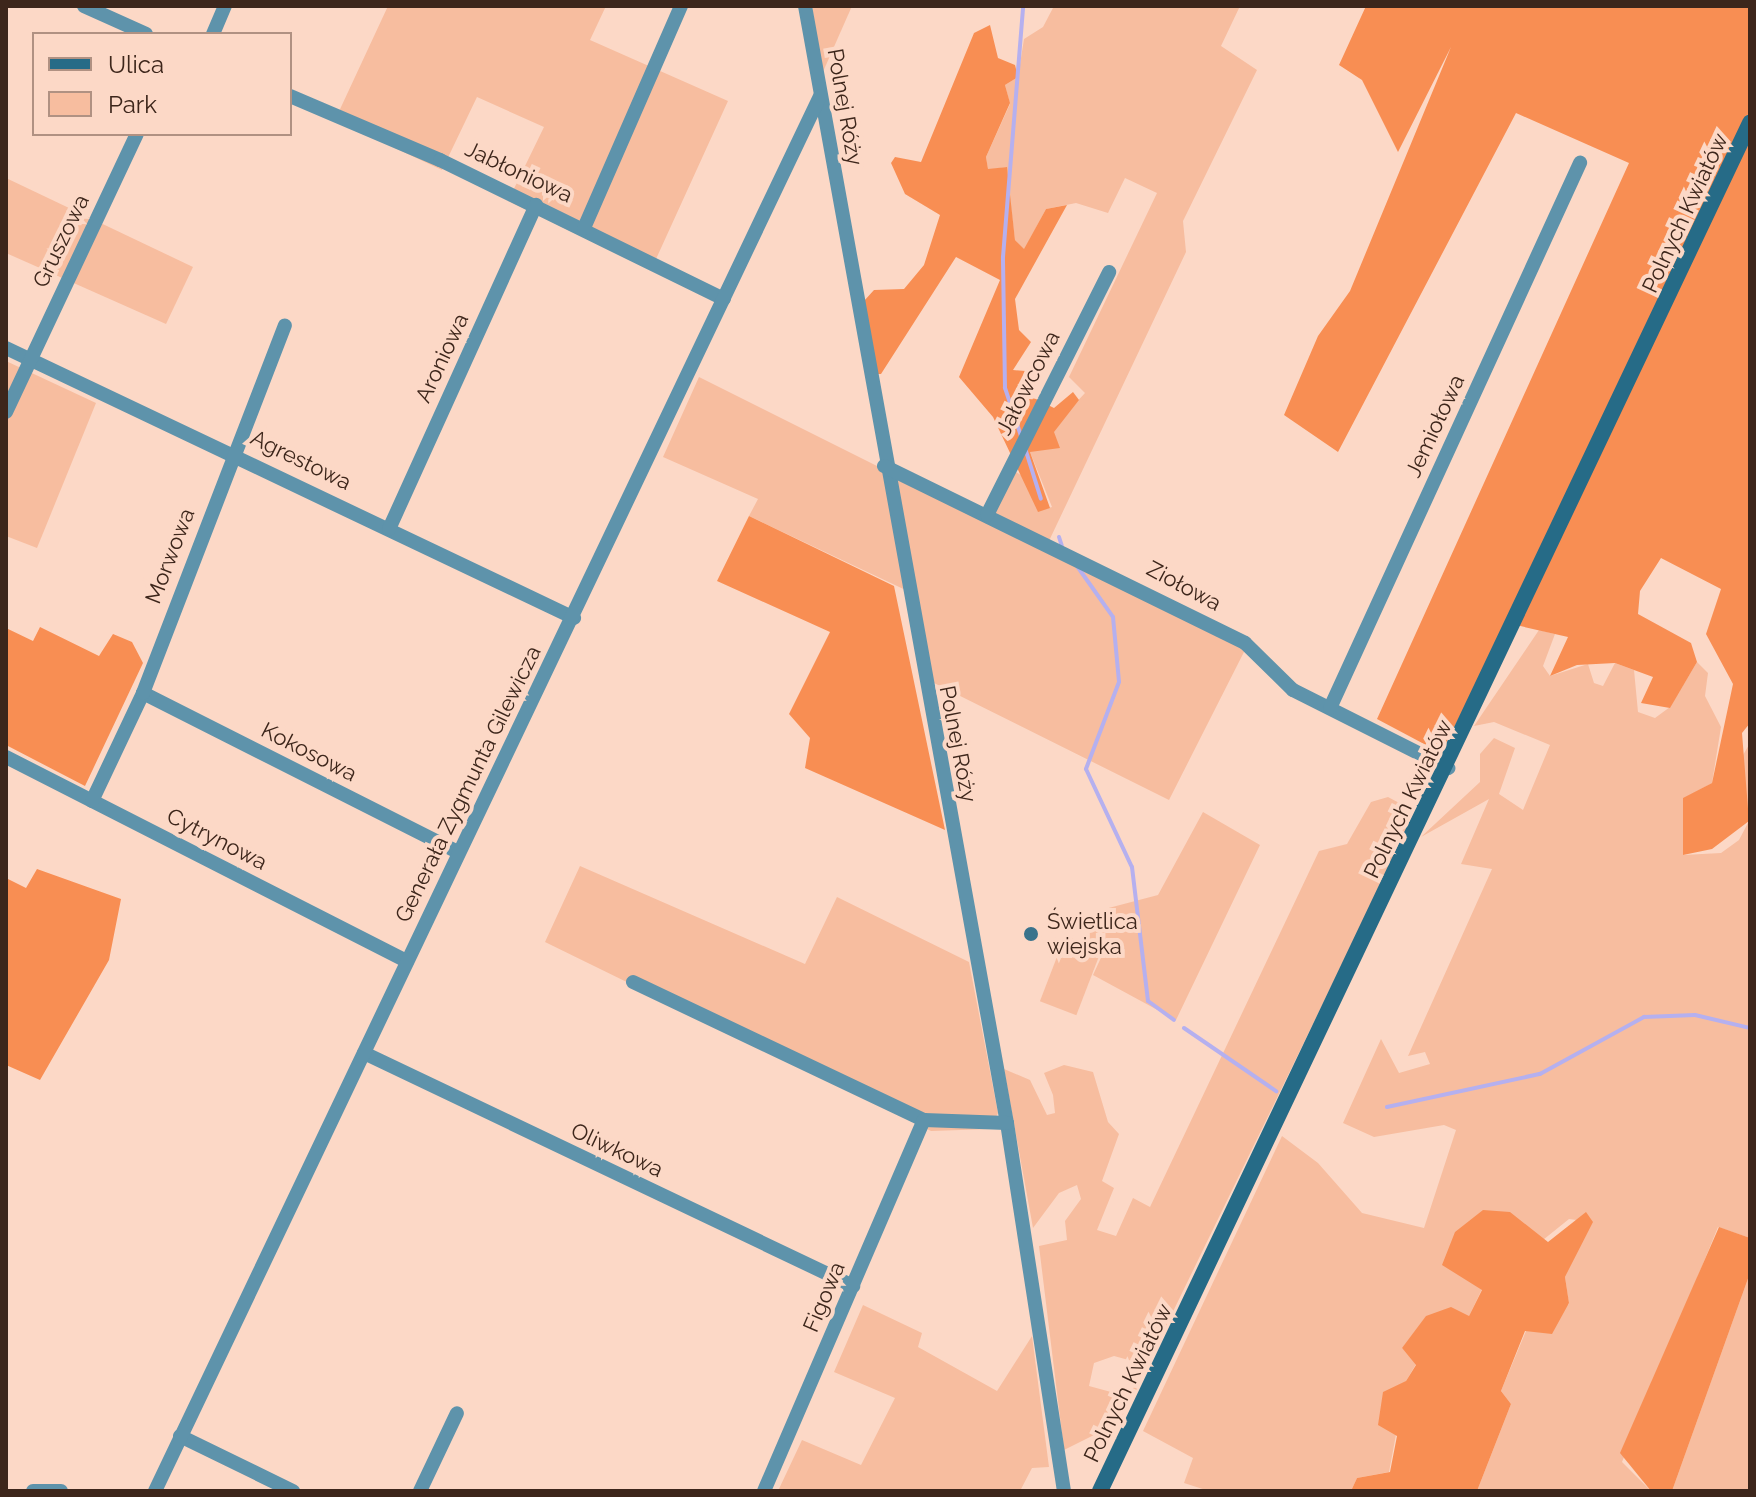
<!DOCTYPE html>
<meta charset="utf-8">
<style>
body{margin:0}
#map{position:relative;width:1756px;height:1497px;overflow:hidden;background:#fcd8c6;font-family:Raleway,sans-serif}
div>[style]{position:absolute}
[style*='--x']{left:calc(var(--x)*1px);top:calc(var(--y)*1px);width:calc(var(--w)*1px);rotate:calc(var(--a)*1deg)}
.green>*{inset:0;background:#f7bd9f;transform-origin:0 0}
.forest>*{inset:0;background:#f88e53}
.stream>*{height:4px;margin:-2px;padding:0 2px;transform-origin:2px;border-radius:2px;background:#b5b0ef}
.street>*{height:14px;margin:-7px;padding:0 7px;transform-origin:7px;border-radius:7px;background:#5e93ab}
.secondary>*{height:16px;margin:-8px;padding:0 8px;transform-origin:8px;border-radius:8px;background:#266b87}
.dots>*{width:22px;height:22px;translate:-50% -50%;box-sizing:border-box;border:4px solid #fcd8c6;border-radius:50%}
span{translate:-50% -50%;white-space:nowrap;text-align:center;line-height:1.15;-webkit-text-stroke:8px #fcd8c6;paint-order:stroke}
.street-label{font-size:22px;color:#3d261b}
.poi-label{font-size:22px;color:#3d261b}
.left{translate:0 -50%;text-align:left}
.frame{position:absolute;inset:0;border:8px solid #3d261b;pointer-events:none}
.legend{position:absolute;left:32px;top:32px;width:260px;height:104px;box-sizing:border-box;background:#fcd8c6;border:2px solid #b09182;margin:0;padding:10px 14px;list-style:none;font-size:24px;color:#3d261b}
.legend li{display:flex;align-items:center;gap:16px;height:40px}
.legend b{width:40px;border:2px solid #b09182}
</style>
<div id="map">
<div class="green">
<div style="clip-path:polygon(388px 6px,606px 6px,590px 40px,728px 101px,651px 270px,508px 201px,544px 127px,477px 97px,442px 170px,335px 120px)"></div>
<div style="clip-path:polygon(812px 6px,852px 6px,822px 74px)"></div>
<div style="clip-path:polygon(1054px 6px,1240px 6px,1221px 46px,1257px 70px,1183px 221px,1186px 252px,1048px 543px,994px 513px,1016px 472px,1027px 479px,1038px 511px,1052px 507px,1030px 452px,1085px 393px,1069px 377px,1157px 193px,1125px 178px,1108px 213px,1076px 203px,1046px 209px,1024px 250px,1015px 240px,1006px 167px,988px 170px,986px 157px,1010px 104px,1005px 85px,1018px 77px,1024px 39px,1043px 27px)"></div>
<div style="clip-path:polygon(6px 178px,193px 267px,166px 324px,6px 253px)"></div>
<div style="clip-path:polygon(6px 361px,96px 403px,37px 548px,6px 536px)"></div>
<div style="clip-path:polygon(699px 377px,1245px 650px,1169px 800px,930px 681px,914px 594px,749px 516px,758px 499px,663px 457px)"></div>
<div style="clip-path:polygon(1539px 630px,1555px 634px,1543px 666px,1550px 676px,1588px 664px,1594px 683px,1603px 686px,1615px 663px,1634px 670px,1638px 712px,1655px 718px,1670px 707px,1697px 662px,1708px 673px,1705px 696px,1721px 727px,1712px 783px,1683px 799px,1683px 855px,1721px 853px,1739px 840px,1749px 821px,1735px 769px,1750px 743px,1750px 1238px,1718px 1227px,1622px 1462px,1651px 1491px,1477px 1491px,1511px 1404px,1501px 1391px,1526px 1331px,1569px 1304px,1565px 1277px,1592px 1222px,1569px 1219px,1482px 1289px,1469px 1316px,1402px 1348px,1416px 1364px,1406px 1381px,1389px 1472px,1357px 1478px,1351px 1491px,1209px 1491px,1184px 1483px,1193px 1458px,1143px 1431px,1282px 1136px,1318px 1163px,1362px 1213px,1424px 1228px,1456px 1130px,1444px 1125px,1374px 1137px,1343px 1123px,1381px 1039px,1399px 1073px,1430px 1064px,1425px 1052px,1408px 1056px,1492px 869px,1461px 864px,1489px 799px,1421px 837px,1480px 782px,1480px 754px,1494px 738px,1515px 748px,1499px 794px,1523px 810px,1550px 745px,1494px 722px,1474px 726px)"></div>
<div style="clip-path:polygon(1388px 797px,1416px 812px,1147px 1365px,1114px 1356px,1094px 1363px,1089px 1386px,1111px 1392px,1138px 1387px,1118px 1423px,1064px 1450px,1039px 1246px,1067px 1240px,1065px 1221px,1081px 1199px,1077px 1185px,1059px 1193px,1033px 1228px,1004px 1069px,1030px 1080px,1047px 1115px,1055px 1113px,1053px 1095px,1044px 1073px,1064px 1065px,1093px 1072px,1108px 1122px,1119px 1134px,1102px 1181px,1114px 1188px,1097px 1230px,1116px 1236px,1133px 1198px,1150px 1207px,1319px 851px,1347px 844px,1371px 802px)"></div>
<div style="clip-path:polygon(1203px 812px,1260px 845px,1176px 1020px,1093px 975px,1105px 949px,1085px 940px,1101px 910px,1158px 895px)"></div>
<div style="clip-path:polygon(580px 866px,805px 964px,837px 897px,969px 962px,998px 1113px,990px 1129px,931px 1131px,545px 942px)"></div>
<div style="left:1065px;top:936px;width:39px;height:70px;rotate:21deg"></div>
<div style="clip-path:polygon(1750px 1273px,1750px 1491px,1672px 1491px)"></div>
<div style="clip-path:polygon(863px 1305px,922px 1333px,918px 1347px,997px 1391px,1032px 1336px,1049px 1467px,1032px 1468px,1020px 1491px,778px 1491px,802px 1440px,861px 1465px,895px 1398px,834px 1372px)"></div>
</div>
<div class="forest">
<div style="clip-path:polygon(1366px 6px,1750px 6px,1750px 723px,1742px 733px,1749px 821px,1712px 849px,1683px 855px,1683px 798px,1712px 783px,1733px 684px,1706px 634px,1721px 589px,1661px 558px,1640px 591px,1638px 614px,1691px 643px,1697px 662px,1670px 708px,1641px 703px,1653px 677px,1615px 663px,1577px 665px,1550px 676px,1568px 637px,1507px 623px,1441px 753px,1377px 719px,1629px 163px,1516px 113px,1338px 452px,1284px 415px,1318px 336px,1350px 291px,1451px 47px,1398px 152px,1362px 80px,1339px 65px)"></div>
<div style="clip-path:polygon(990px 25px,998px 58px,1015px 65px,1018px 77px,1005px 85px,1010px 103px,986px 157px,988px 169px,1007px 167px,1015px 240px,1024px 249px,1046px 209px,1067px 205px,1015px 299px,1019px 330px,1031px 342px,1013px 370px,1026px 371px,1034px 398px,1054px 408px,1073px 392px,1079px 400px,1054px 432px,1060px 448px,1030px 452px,1050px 508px,1038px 512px,993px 417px,959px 377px,1000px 280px,956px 257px,881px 374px,873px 374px,864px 301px,874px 290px,904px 289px,924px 265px,940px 215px,905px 194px,891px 163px,895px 157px,921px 162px,974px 33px)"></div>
<div style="clip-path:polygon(749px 516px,894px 586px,945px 830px,805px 768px,810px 738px,789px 714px,830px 632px,717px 581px)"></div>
<div style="clip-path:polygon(40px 627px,99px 656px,113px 634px,132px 642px,143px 663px,85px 786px,6px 745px,6px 628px,33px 641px)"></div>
<div style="clip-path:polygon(37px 869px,121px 899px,109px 960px,40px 1080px,6px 1065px,6px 878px,26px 888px)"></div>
<div style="clip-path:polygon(1483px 1210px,1510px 1212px,1548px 1242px,1586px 1212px,1593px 1222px,1565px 1277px,1569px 1303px,1552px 1334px,1525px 1331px,1501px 1391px,1511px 1404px,1477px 1491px,1351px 1491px,1357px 1478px,1390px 1472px,1397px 1436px,1378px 1425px,1383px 1392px,1406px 1381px,1416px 1365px,1402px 1348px,1426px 1316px,1451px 1307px,1469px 1316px,1482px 1290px,1442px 1265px,1455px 1232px)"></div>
<div style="clip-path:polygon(1719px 1227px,1750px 1238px,1750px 1273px,1672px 1491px,1651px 1491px,1620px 1453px)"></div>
</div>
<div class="stream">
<div style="--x:1021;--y:436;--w:51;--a:-108.4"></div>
<div style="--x:1005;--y:388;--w:131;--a:-90.9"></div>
<div style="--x:1003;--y:257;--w:252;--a:-85.4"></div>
<div style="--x:1025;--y:448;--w:53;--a:72.6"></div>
<div style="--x:1059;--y:537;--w:9;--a:72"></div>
<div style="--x:1077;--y:566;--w:62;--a:54.8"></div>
<div style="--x:1113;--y:617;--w:65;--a:84.7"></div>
<div style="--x:1119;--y:682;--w:93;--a:110.8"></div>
<div style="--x:1086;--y:769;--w:108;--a:64.9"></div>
<div style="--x:1132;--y:867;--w:135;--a:83.2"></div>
<div style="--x:1148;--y:1001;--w:32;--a:36"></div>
<div style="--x:1184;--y:1028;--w:112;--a:34.4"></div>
<div style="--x:1387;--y:1107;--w:157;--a:-12.2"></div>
<div style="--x:1540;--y:1074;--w:119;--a:-28.7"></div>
<div style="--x:1644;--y:1017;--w:51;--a:-2.2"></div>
<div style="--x:1695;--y:1015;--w:57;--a:13.3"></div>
</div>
<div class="street">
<div style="--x:84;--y:6;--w:68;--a:24.3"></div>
<div style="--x:805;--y:6;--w:1135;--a:79.75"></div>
<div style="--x:1007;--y:1123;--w:372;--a:81.2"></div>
<div style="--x:213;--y:34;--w:30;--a:-67"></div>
<div style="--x:290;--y:96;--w:163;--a:23.1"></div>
<div style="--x:440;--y:160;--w:316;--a:26.1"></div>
<div style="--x:584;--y:228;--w:242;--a:-66.4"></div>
<div style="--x:6;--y:348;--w:629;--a:25.42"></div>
<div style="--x:6;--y:412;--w:307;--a:-64.8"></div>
<div style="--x:884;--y:466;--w:402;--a:26.1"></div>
<div style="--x:1245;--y:643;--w:67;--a:44.4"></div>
<div style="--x:1293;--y:690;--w:174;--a:26.7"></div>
<div style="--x:987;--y:515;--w:272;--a:-63.3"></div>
<div style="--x:389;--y:529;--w:356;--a:-65.6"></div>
<div style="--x:143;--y:693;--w:351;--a:26.8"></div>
<div style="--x:1330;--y:708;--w:600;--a:-65.36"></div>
<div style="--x:6;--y:757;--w:450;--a:27"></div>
<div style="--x:92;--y:801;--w:119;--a:-64.7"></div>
<div style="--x:143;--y:693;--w:394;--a:-68.9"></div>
<div style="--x:633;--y:982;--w:322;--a:25.4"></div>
<div style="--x:924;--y:1120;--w:83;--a:2.1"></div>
<div style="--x:364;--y:1053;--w:542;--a:25.48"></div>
<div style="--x:180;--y:1436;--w:126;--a:26"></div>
<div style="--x:33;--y:1491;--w:28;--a:0"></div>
<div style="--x:155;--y:1491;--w:1545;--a:-64.51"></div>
<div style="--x:420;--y:1491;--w:86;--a:-64.6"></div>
<div style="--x:764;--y:1491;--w:404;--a:-66.7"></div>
</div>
<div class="secondary">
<div style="--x:1100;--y:1491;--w:1515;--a:-64.59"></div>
</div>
<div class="dots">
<div style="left:1031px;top:934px;background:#39738c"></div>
</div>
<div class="street-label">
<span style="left:845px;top:107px;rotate:80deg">Polnej Róży</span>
<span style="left:519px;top:172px;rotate:25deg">Jabłoniowa</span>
<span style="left:1685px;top:213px;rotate:-65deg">Polnych Kwiatów</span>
<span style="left:61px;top:241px;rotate:-64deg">Gruszowa</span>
<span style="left:442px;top:358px;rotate:-65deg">Aroniowa</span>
<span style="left:1028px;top:383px;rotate:-63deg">Jałowcowa</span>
<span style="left:1435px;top:426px;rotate:-65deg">Jemiołowa</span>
<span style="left:301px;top:460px;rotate:26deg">Agrestowa</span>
<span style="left:170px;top:556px;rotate:-69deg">Morwowa</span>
<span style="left:1184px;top:586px;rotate:28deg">Ziołowa</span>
<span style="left:958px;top:744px;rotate:79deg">Polnej Róży</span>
<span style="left:309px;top:752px;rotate:27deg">Kokosowa</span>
<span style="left:468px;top:784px;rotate:-64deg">Generała Zygmunta Gilewicza</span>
<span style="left:1408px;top:799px;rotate:-64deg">Polnych Kwiatów</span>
<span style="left:217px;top:839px;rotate:27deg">Cytrynowa</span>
<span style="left:617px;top:1150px;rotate:25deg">Oliwkowa</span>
<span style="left:824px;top:1297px;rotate:-67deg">Figowa</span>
<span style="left:1128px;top:1383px;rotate:-64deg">Polnych Kwiatów</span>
</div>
<div class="poi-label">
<span class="left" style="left:1047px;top:934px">Świetlica<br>wiejska</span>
</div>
<div class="frame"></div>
<ul class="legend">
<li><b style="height:10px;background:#266b87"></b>Ulica</li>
<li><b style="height:22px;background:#f7bd9f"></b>Park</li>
</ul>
</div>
